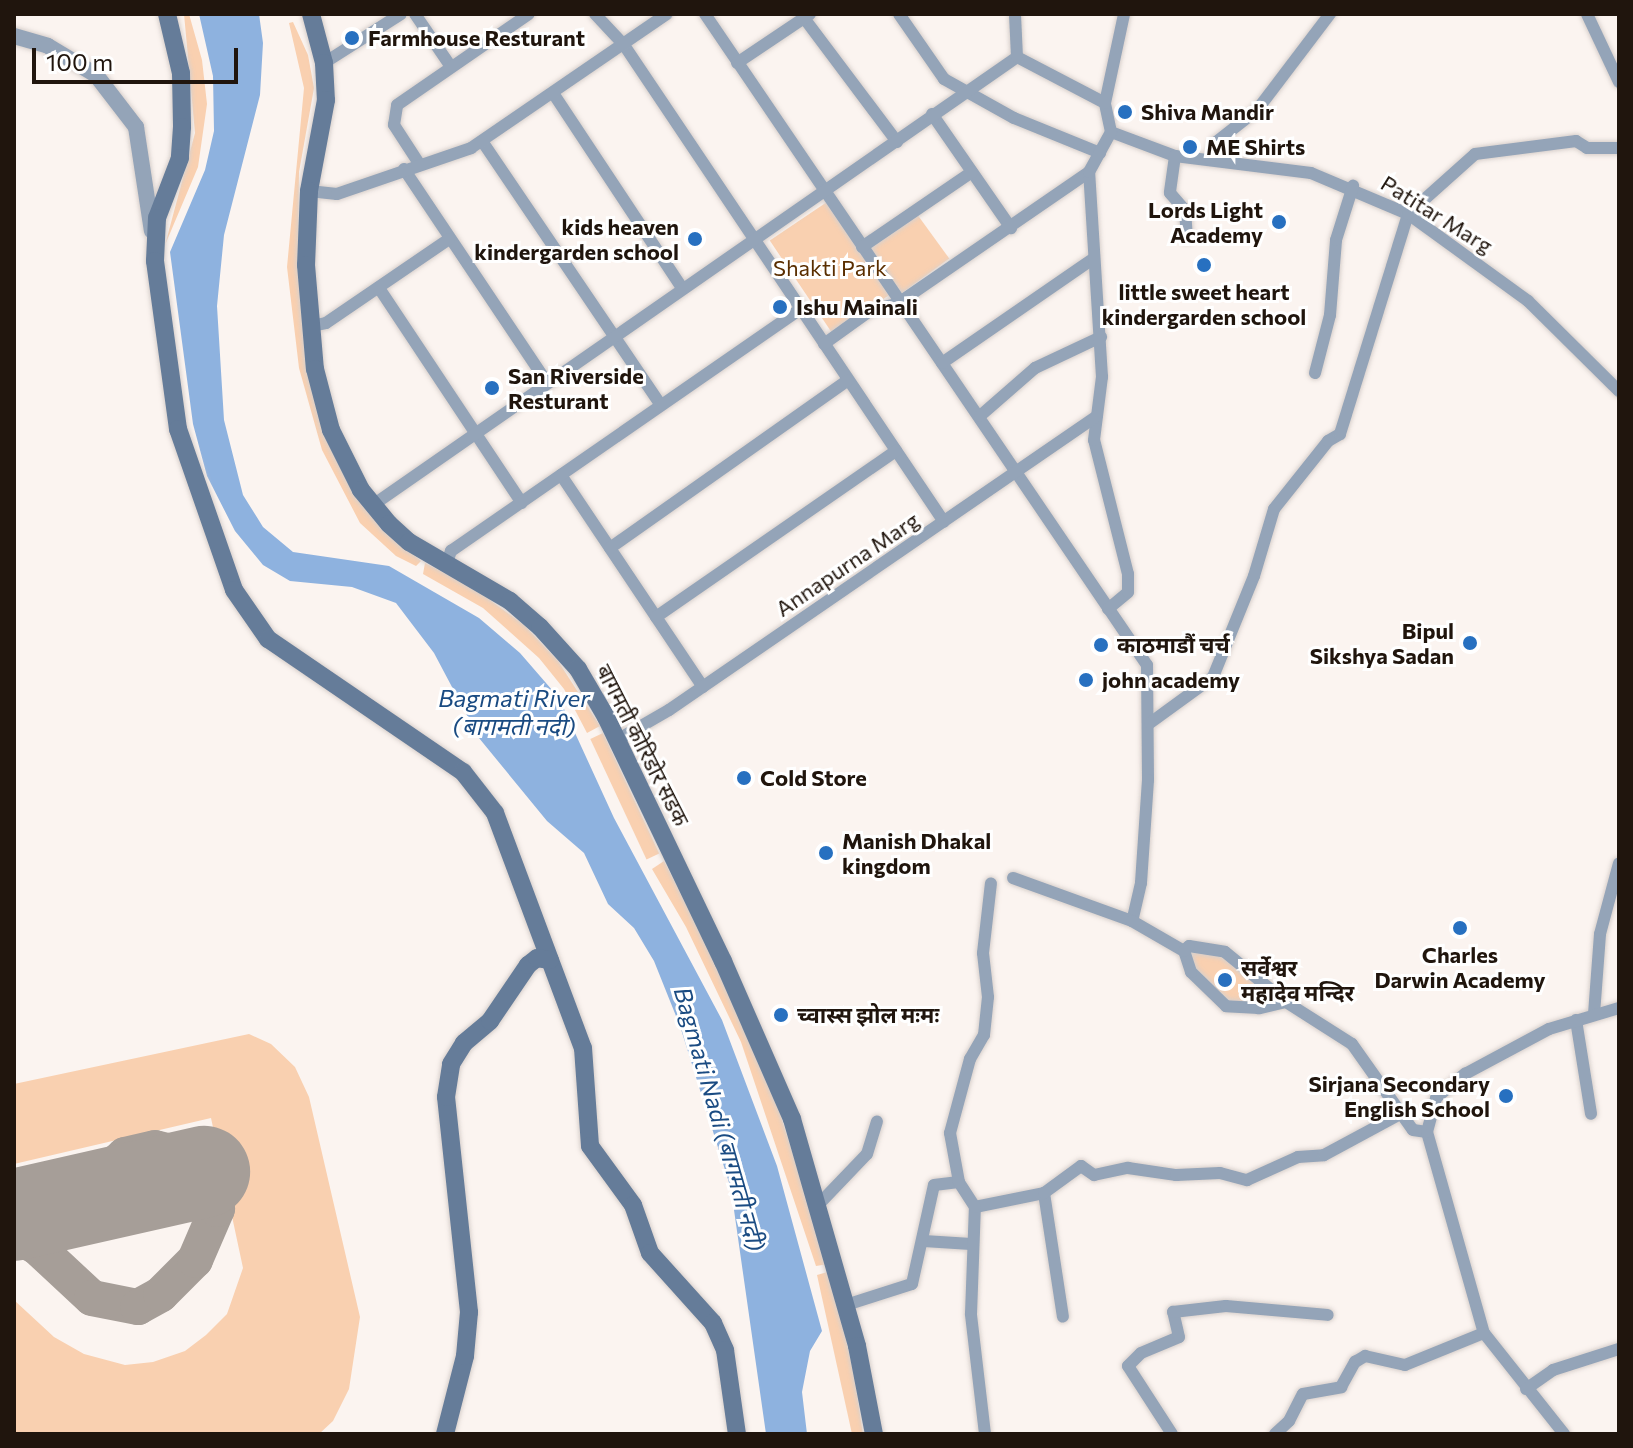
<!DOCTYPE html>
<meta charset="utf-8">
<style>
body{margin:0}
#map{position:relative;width:1633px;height:1448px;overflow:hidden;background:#fbf4f0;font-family:Commissioner,"Noto Sans Devanagari",sans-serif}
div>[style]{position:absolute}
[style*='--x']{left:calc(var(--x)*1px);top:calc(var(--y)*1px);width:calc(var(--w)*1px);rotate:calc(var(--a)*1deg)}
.green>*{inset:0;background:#f9d0b0;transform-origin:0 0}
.water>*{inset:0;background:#8eb2df}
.taxiway>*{height:36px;margin:-18px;padding:0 18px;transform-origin:18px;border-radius:18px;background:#a69e98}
.runway>*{height:92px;margin:-46px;padding:0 46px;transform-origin:46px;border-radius:46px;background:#a69e98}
.roads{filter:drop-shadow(0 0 2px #d8d0cc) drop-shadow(0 0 2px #d8d0cc)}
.minor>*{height:12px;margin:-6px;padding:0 6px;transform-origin:6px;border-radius:6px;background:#94a4b8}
.tertiary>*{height:16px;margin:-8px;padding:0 8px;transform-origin:8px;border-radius:8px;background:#94a4b8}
.secondary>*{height:18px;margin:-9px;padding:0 9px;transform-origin:9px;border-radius:9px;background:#657c99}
.dots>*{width:22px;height:22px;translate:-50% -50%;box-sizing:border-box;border:4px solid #fff;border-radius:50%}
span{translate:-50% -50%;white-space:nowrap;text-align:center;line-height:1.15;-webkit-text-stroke:6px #fff;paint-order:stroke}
.poi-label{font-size:22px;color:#20150d;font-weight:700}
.left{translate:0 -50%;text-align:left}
.right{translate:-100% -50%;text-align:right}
.street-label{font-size:22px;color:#20150d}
.park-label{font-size:22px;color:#5a2e00}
.water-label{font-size:24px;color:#1a4b82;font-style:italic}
.frame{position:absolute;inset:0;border:16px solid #20150d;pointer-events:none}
.scale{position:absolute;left:32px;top:48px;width:206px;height:36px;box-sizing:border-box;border:4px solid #20150d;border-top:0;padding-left:10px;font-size:24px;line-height:28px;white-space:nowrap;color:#20150d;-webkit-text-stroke:6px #fff;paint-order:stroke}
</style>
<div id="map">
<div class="green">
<div style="clip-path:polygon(184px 14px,189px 14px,202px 60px,207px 104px,198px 167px,165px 245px,195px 133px)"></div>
<div style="clip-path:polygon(293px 22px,308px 55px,314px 88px,299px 172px,298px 263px,330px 447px,347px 482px,389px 535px,421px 561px,416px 566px,396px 556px,360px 523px,322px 450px,299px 368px,287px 267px,304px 88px,289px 23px)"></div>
<div style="left:827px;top:202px;width:112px;height:69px;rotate:56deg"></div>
<div style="left:914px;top:210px;width:60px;height:64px;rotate:54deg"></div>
<div style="clip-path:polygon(425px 563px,472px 587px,524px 625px,558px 661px,600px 726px,587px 733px,564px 689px,539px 658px,483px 608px,423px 574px)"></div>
<div style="left:603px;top:733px;width:133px;height:14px;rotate:65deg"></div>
<div style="clip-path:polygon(664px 861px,711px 954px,780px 1114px,828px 1264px,816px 1266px,741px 1042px,686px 927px,652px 869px)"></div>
<div style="clip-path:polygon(1193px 949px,1224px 954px,1286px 1002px,1226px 1006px,1208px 994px,1188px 956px)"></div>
<div style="clip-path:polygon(249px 1034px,271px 1044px,295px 1067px,309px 1097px,360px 1317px,349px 1389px,333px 1421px,319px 1434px,14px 1434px,14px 1300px,54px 1337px,84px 1354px,125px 1365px,153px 1362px,185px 1351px,206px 1335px,227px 1314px,243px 1268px,211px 1118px,14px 1164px,14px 1084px)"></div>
<div style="clip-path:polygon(831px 1271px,854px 1376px,863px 1434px,852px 1434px,817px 1275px)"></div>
</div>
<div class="water">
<div style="clip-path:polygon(199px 14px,259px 14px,263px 43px,260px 95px,224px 235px,217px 306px,224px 420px,243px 495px,263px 527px,293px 552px,389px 566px,479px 618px,520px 653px,559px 698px,614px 818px,722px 1020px,777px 1166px,822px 1331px,810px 1351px,802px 1392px,807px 1434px,766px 1434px,731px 1189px,680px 1026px,654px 961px,634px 928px,608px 904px,584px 853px,547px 821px,479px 738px,434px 653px,396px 603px,352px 587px,290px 581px,263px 565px,235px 531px,207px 476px,193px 424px,170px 252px,205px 170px,214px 131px,213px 76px)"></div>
</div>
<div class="taxiway">
<div style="--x:14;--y:1235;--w:25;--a:27"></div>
<div style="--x:36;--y:1246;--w:76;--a:42.9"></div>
<div style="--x:92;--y:1298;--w:47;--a:11.1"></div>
<div style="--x:138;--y:1307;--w:26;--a:-29"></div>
<div style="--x:161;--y:1294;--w:48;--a:-45"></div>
<div style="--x:195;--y:1260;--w:56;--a:-66.7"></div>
<div style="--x:217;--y:1209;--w:39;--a:-109"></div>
<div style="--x:204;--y:1172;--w:30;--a:-143"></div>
<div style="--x:180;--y:1154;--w:26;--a:-167"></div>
<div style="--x:155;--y:1148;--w:31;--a:167"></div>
<div style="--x:125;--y:1155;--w:50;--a:139"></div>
<div style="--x:87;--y:1188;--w:41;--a:152.2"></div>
</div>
<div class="runway">
<div style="--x:14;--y:1215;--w:195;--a:-12.8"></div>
</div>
<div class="roads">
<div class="minor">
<div style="--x:415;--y:14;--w:64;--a:55.8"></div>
<div style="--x:595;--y:14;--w:42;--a:46.9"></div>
<div style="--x:624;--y:45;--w:574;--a:56.14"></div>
<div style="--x:705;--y:14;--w:787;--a:55.83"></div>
<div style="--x:1147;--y:665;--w:115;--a:89.5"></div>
<div style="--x:1148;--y:780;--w:103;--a:93.9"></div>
<div style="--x:1141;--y:883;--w:39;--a:103"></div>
<div style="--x:899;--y:14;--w:79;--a:55.3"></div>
<div style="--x:944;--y:79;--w:80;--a:29.1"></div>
<div style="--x:1014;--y:118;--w:93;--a:22.1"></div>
<div style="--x:1587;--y:14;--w:75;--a:64.8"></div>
<div style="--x:804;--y:18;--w:155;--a:53.1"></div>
<div style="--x:1017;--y:57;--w:99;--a:27.6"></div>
<div style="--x:324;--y:63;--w:91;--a:-32.5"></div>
<div style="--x:737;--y:63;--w:88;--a:-33.9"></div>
<div style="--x:553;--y:93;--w:234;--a:56.5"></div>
<div style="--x:932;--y:114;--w:139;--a:55.3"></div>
<div style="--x:1111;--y:132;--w:68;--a:20.6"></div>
<div style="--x:1175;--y:156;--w:137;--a:7.1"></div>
<div style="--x:1311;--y:173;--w:105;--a:22.9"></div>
<div style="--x:1408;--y:214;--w:148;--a:35.9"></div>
<div style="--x:1528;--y:301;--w:128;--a:44.7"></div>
<div style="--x:482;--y:141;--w:319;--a:55.9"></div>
<div style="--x:1175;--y:156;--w:37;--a:98"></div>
<div style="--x:1170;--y:193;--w:23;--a:49"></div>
<div style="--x:1185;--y:210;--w:28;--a:86"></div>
<div style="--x:1210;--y:159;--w:17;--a:-73"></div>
<div style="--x:1215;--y:143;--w:53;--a:-38.2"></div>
<div style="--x:1257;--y:110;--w:121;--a:-52.8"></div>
<div style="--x:420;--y:165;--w:48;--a:-123"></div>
<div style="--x:394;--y:125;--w:20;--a:-81"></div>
<div style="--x:397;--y:105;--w:160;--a:-34.6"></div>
<div style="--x:404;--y:169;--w:255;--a:56.2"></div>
<div style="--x:309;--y:191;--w:28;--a:6"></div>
<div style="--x:337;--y:194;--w:142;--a:-18.9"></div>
<div style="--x:471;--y:148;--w:237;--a:-34.4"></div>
<div style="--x:862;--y:247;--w:133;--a:-34.3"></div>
<div style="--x:379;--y:288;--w:258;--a:56.4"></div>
<div style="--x:311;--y:326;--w:15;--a:-11"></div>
<div style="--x:326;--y:323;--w:149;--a:-34.3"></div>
<div style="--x:824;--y:344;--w:58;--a:-35.9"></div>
<div style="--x:871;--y:310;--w:27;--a:-13"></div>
<div style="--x:897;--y:304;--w:233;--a:-34.5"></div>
<div style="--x:942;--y:363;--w:183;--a:-34.6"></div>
<div style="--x:1315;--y:373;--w:60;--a:-75.5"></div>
<div style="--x:1330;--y:315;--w:75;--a:-85.4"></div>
<div style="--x:1336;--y:240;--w:57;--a:-72.5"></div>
<div style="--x:980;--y:416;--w:73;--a:-41.1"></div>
<div style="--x:1035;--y:368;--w:73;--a:-25.2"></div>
<div style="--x:561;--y:475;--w:255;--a:56.2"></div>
<div style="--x:373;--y:505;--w:784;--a:-34.82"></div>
<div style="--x:1017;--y:57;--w:43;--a:-92.7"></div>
<div style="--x:610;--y:548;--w:291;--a:-35.2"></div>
<div style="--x:447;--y:563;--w:13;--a:-72"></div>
<div style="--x:451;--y:551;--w:426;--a:-34.7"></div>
<div style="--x:1108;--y:609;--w:26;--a:-40"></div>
<div style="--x:1128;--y:592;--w:18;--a:-90"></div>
<div style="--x:1128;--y:574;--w:138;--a:-104.2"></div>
<div style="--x:1094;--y:440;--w:64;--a:-82.8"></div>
<div style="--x:1102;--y:377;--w:205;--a:-93.6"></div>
<div style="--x:1089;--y:172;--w:46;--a:-61.2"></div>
<div style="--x:1111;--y:132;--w:30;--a:-102"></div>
<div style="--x:1105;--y:103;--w:91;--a:-77.9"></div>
<div style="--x:656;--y:617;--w:292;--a:-34.7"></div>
<div style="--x:1150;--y:723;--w:78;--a:-36.1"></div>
<div style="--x:1213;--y:677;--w:109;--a:-67.9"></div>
<div style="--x:1254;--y:576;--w:70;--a:-73.4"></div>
<div style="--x:1274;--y:509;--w:87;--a:-51.5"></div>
<div style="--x:1328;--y:441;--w:14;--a:-30"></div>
<div style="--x:1340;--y:434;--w:230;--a:-72.8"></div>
<div style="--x:1408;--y:214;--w:90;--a:-41.8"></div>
<div style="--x:1475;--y:154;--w:102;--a:-7.3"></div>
<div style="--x:1576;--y:141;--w:13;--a:32"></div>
<div style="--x:1587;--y:148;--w:32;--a:0"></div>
<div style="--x:617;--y:740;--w:60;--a:-30"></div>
<div style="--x:669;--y:710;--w:519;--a:-34.49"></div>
<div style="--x:1013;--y:878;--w:127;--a:19.9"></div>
<div style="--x:1132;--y:921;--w:60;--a:30"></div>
<div style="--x:1189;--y:946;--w:36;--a:9"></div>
<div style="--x:1225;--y:952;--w:79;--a:39.3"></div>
<div style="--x:1286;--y:1002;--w:28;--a:167"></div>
<div style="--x:1259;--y:1008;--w:33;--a:-177"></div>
<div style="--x:1226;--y:1006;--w:49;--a:-135.8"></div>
<div style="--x:1191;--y:972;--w:22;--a:-108"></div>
<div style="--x:1184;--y:951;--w:7;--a:-45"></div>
<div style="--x:1286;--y:1002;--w:78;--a:32.5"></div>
<div style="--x:1352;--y:1044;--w:105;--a:54.7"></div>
<div style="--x:1413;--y:1130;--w:14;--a:8"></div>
<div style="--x:1427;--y:1132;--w:209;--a:74.2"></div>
<div style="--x:1484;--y:1333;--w:129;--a:51.6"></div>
<div style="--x:1594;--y:1014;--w:80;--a:-85.7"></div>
<div style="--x:1600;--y:934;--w:73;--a:-75"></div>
<div style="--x:1576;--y:1020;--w:95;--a:80.9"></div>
<div style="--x:1427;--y:1132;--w:35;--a:-75"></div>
<div style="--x:1436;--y:1098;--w:38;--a:-40"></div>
<div style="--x:1465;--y:1074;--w:95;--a:-28.2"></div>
<div style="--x:1549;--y:1029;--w:73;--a:-16.7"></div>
<div style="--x:1044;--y:1193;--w:125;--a:81.3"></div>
<div style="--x:819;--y:1204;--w:69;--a:-46.2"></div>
<div style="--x:867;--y:1154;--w:34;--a:-73"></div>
<div style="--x:975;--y:1207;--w:70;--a:-11.5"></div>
<div style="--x:1044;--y:1193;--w:46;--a:-36.1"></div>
<div style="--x:1081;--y:1166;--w:16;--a:35"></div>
<div style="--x:1094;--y:1175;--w:35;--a:-12"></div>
<div style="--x:1128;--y:1168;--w:49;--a:8.3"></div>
<div style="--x:1176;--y:1175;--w:44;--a:-2.6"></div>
<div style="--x:1220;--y:1173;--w:28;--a:15"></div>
<div style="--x:1247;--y:1180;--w:56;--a:-24.3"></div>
<div style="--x:1298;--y:1157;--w:26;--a:-4"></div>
<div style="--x:1324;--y:1155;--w:89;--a:-28.3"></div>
<div style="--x:924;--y:1241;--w:47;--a:3.7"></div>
<div style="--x:846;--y:1305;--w:69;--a:-17.7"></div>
<div style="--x:912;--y:1284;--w:101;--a:-77.5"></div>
<div style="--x:934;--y:1185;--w:25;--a:-7"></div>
<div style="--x:1526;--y:1389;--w:33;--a:-35"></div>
<div style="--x:1553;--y:1370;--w:69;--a:-17.7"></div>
<div style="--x:985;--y:1434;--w:121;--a:-96.7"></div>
<div style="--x:971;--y:1314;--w:107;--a:-87.9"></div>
<div style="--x:975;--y:1207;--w:30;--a:-123"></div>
<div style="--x:959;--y:1182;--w:50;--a:-100.4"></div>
<div style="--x:950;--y:1133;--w:77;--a:-74.9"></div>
<div style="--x:970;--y:1059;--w:28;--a:-60"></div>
<div style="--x:984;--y:1035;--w:38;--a:-84"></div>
<div style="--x:988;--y:997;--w:44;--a:-96.5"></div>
<div style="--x:983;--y:953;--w:70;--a:-83.5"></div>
<div style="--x:1172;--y:1434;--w:81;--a:-122.9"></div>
<div style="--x:1128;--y:1366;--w:18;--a:-45"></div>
<div style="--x:1141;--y:1353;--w:41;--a:-22.8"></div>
<div style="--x:1179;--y:1337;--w:26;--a:-103"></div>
<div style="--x:1173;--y:1312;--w:53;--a:-6.5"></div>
<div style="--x:1226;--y:1306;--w:102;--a:5"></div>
<div style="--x:1275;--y:1434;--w:19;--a:-43"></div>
<div style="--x:1289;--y:1421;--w:30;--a:-63"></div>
<div style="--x:1303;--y:1394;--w:39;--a:-10"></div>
<div style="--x:1341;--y:1387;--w:29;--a:-61"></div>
<div style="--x:1355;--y:1362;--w:12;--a:-31"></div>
<div style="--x:1365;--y:1356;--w:41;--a:12.7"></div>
<div style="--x:1405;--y:1365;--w:85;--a:-22.1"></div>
</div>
<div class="tertiary">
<div style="--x:14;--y:36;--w:35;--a:16"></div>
<div style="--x:48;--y:46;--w:56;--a:31.1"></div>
<div style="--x:96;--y:75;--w:66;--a:52.4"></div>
<div style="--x:136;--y:127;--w:105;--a:81.3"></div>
</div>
<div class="secondary">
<div style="--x:167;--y:14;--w:61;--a:76.7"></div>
<div style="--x:181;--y:73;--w:54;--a:88.9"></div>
<div style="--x:182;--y:127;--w:31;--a:94"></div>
<div style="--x:180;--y:158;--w:64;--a:111"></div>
<div style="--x:157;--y:218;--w:43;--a:92.7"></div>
<div style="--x:155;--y:261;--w:170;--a:82.2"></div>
<div style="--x:178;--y:429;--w:170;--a:70.8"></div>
<div style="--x:234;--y:590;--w:60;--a:55.2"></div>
<div style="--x:268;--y:639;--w:236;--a:34.3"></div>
<div style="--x:463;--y:772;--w:52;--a:52"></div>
<div style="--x:495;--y:813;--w:251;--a:69.5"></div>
<div style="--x:583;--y:1048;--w:98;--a:85.9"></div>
<div style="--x:590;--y:1146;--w:73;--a:53.9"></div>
<div style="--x:633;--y:1205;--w:51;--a:70.5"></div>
<div style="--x:650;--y:1253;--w:94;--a:48"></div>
<div style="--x:713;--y:1323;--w:30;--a:66"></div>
<div style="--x:725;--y:1350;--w:85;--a:81.9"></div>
<div style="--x:311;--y:14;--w:51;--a:75.1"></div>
<div style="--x:324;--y:63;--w:37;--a:87"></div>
<div style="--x:326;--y:100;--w:93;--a:100.6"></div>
<div style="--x:309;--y:191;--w:74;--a:92.3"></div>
<div style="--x:306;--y:265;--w:104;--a:85.1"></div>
<div style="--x:315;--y:369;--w:63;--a:75.3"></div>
<div style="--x:331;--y:430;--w:67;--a:63.4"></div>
<div style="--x:361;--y:490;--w:44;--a:50.5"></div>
<div style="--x:389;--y:524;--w:27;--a:42"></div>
<div style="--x:409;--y:542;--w:117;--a:30.3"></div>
<div style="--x:510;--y:601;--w:40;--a:41"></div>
<div style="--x:540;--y:627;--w:57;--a:47.9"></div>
<div style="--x:578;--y:669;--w:56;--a:59.7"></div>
<div style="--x:606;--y:717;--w:271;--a:64.4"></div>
<div style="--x:723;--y:961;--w:172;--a:66.4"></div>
<div style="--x:792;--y:1119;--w:236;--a:74"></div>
<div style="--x:857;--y:1346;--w:90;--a:79.1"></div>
<div style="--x:445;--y:1434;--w:81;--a:-75.6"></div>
<div style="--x:465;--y:1356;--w:44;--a:-84.8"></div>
<div style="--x:469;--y:1312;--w:216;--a:-96.1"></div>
<div style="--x:446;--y:1097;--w:33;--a:-81"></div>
<div style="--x:451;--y:1064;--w:25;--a:-58"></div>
<div style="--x:464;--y:1043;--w:34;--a:-40"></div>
<div style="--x:490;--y:1021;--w:68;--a:-55.8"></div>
<div style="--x:528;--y:965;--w:11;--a:-38"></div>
<div style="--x:537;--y:958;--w:13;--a:9"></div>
</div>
</div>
<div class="dots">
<div style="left:352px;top:38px;background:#2770c0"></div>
<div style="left:1125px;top:112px;background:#2770c0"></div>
<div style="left:1190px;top:147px;background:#2770c0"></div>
<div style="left:1279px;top:222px;background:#2770c0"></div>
<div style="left:695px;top:239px;background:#2770c0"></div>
<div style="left:1204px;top:265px;background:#2770c0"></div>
<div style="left:780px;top:307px;background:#2770c0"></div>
<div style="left:492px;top:388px;background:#2770c0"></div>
<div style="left:1470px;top:643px;background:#2770c0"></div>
<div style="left:1101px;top:645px;background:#2770c0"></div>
<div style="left:1086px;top:680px;background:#2770c0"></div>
<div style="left:744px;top:778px;background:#2770c0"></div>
<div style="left:826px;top:853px;background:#2770c0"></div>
<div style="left:1460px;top:928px;background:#2770c0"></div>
<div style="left:1225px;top:980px;background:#2770c0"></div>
<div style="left:781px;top:1015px;background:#2770c0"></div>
<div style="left:1506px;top:1096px;background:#2770c0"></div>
</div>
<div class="poi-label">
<span class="left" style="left:368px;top:38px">Farmhouse Resturant</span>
<span class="left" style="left:1141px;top:112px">Shiva Mandir</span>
<span class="left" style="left:1206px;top:147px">ME Shirts</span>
<span class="right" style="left:1263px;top:222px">Lords Light<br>Academy</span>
<span class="right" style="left:679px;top:239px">kids heaven<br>kindergarden school</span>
<span style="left:1204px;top:304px">little sweet heart<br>kindergarden school</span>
<span class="left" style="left:796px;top:307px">Ishu Mainali</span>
<span class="left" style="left:508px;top:388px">San Riverside<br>Resturant</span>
<span class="right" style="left:1454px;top:643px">Bipul<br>Sikshya Sadan</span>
<span class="left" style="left:1117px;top:645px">काठमाडौं चर्च</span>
<span class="left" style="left:1102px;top:680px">john academy</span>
<span class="left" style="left:760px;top:778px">Cold Store</span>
<span class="left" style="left:842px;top:853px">Manish Dhakal<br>kingdom</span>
<span style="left:1460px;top:967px">Charles<br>Darwin Academy</span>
<span class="left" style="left:1241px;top:980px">सर्वेश्वर<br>महादेव मन्दिर</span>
<span class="left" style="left:797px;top:1015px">च्वास्स झोल मःमः</span>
<span class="right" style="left:1490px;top:1096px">Sirjana Secondary<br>English School</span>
</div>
<div class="street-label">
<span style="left:1437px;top:214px;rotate:32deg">Patitar Marg</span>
<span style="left:847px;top:564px;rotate:-34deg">Annapurna Marg</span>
<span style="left:643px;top:745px;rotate:63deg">बागमती कोरिडोर सडक</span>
</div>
<div class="park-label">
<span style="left:830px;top:268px">Shakti Park</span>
</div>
<div class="water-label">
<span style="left:514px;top:712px">Bagmati River<br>(बागमती नदी)</span>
<span style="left:720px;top:1119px;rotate:74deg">Bagmati Nadi (बागमती नदी)</span>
</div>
<div class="frame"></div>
<div class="scale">100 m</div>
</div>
